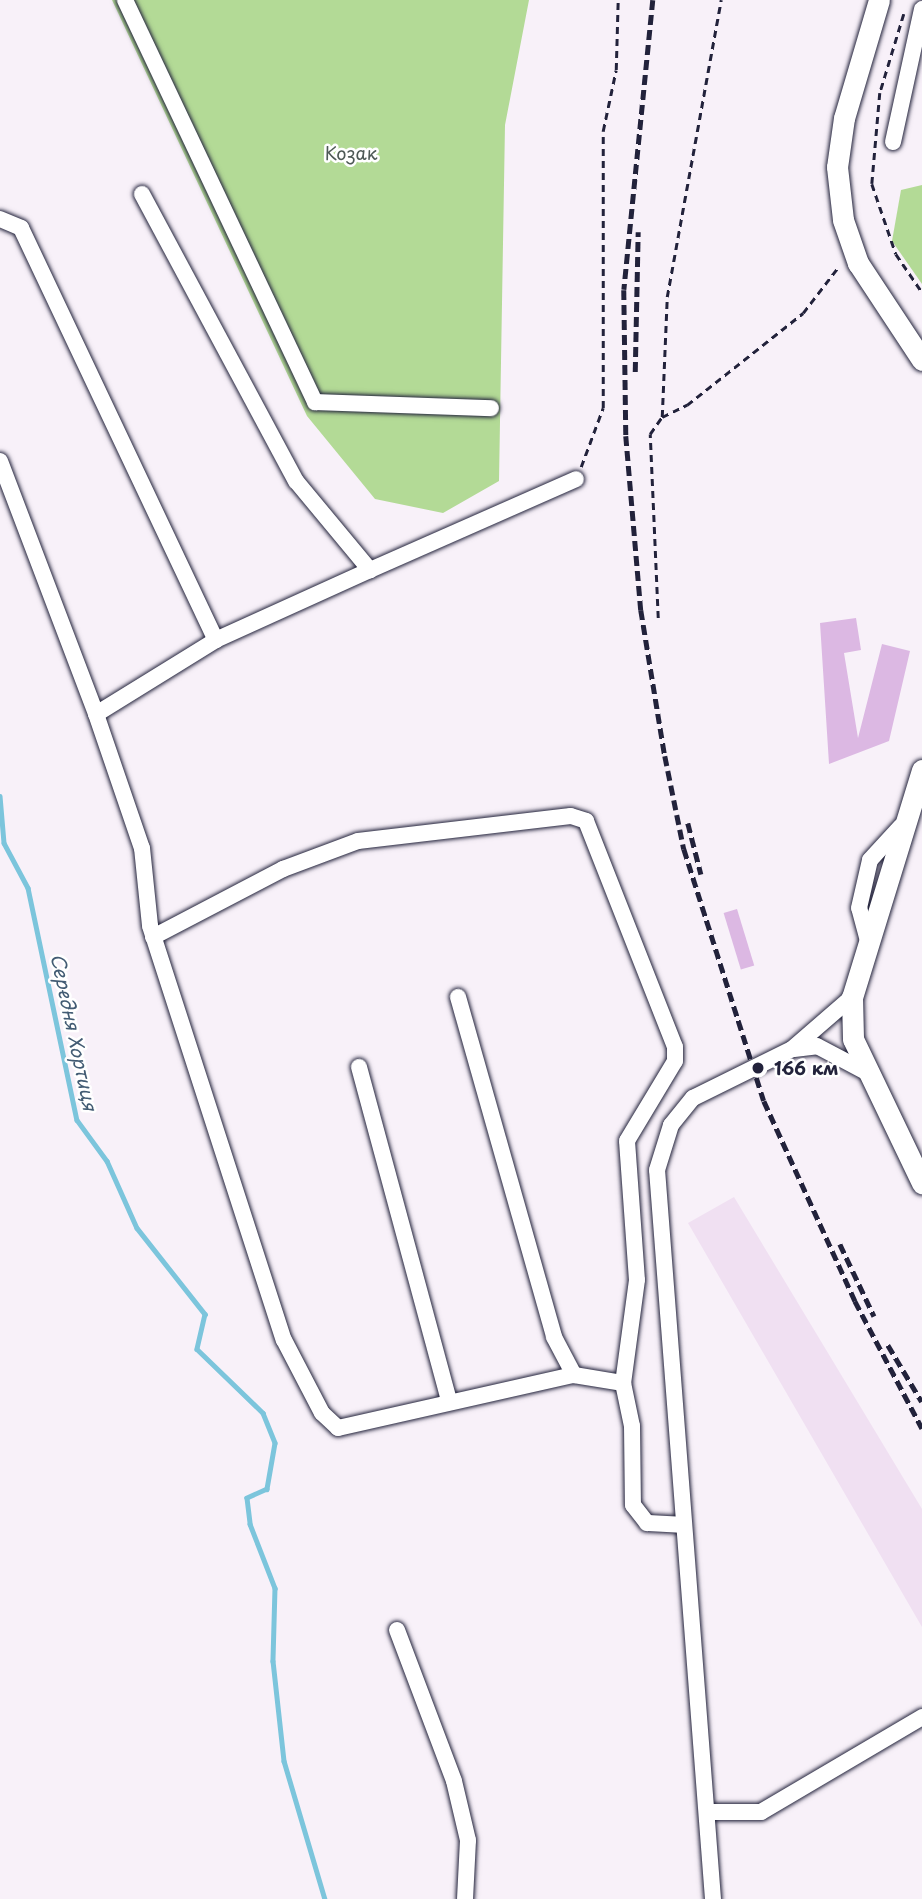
<!DOCTYPE html>
<meta charset="utf-8">
<style>
body{margin:0}
#map{position:relative;width:922px;height:1899px;overflow:hidden;background:#f8f1f9;font-family:"Playpen Sans",sans-serif}
div>[style]{position:absolute}
[style*='--x']{left:calc(var(--x)*1px);top:calc(var(--y)*1px);width:calc(var(--w)*1px);rotate:calc(var(--a)*1deg)}
.built>*{inset:0;background:#f0e0f2}
.green>*{inset:0;background:#b3da96}
.stream>*{height:4.5px;margin:-2.25px;padding:0 2.25px;transform-origin:2.25px;border-radius:2.25px;background:#7cc5dc}
.building>*{inset:0;background:#dcb8e3;transform-origin:0 0}
.path>*{height:2.5px;margin-top:-1.25px;transform-origin:0;background:repeating-linear-gradient(90deg,#22223b 0 7px,transparent 0 12px)}
.roads{filter:drop-shadow(0 0 2px #22223b) drop-shadow(0 0 2px #22223b)}
.minor>*{height:16px;margin:-8px;padding:0 8px;transform-origin:8px;border-radius:8px;background:#fff}
.major>*{height:21px;margin:-10.5px;padding:0 10.5px;transform-origin:10.5px;border-radius:10.5px;background:#fff}
.rail>*{height:4.5px;margin-top:-2.25px;transform-origin:0;background:repeating-linear-gradient(90deg,#22223b 0 10px,transparent 0 15px)}
.dots>*{width:19px;height:19px;translate:-50% -50%;box-sizing:border-box;border:4px solid #fff;border-radius:50%}
span{translate:-50% -50%;white-space:nowrap;text-align:center;line-height:1.15;-webkit-text-stroke:5px #fff;paint-order:stroke}
.park-label{font-size:18px;color:#4e5956}
.poi-label{font-size:18px;color:#22223b;font-weight:700}
.left{translate:0 -50%;text-align:left}
.water-label{font-size:19px;color:#425b73;font-style:italic}
</style>
<div id="map">
<div class="built">
<div style="clip-path:polygon(734px 1197px,922px 1509px,922px 1627px,688px 1223px)"></div>
</div>
<div class="green">
<div style="clip-path:polygon(112px 0,529px 0,505px 125px,499px 481px,443px 513px,375px 499px,307px 416px)"></div>
<div style="clip-path:polygon(922px 185px,922px 284px,892px 241px,901px 190px)"></div>
</div>
<div class="stream">
<div style="--x:0;--y:796;--w:47;--a:85.1"></div>
<div style="--x:4;--y:843;--w:51;--a:61.9"></div>
<div style="--x:28;--y:888;--w:237;--a:78.1"></div>
<div style="--x:77;--y:1120;--w:51;--a:53.8"></div>
<div style="--x:107;--y:1161;--w:73;--a:65.9"></div>
<div style="--x:137;--y:1228;--w:110;--a:51.7"></div>
<div style="--x:205;--y:1314;--w:36;--a:103"></div>
<div style="--x:197;--y:1349;--w:92;--a:44.1"></div>
<div style="--x:263;--y:1413;--w:32;--a:68"></div>
<div style="--x:275;--y:1443;--w:47;--a:99.9"></div>
<div style="--x:267;--y:1489;--w:22;--a:156"></div>
<div style="--x:247;--y:1498;--w:26;--a:83"></div>
<div style="--x:250;--y:1524;--w:69;--a:68.7"></div>
<div style="--x:275;--y:1588;--w:73;--a:91.6"></div>
<div style="--x:273;--y:1661;--w:101;--a:83.7"></div>
<div style="--x:284;--y:1761;--w:144;--a:73.5"></div>
</div>
<div class="building">
<div style="clip-path:polygon(856px 618px,861px 650px,844px 653px,858px 738px,882px 644px,910px 651px,889px 741px,829px 764px,820px 623px)"></div>
<div style="left:737px;top:909px;width:59px;height:14px;rotate:73deg"></div>
</div>
<div class="path">
<div style="--x:904;--y:14;--w:83;--a:106.9"></div>
<div style="--x:880;--y:93;--w:91;--a:95"></div>
<div style="--x:872;--y:184;--w:74;--a:71.1"></div>
<div style="--x:896;--y:254;--w:46;--a:55.6"></div>
<div style="--x:662;--y:417;--w:120;--a:-87.6"></div>
<div style="--x:667;--y:297;--w:302;--a:-79.7"></div>
<div style="--x:581;--y:467;--w:63;--a:-69.6"></div>
<div style="--x:603;--y:408;--w:277;--a:-90"></div>
<div style="--x:603;--y:131;--w:62;--a:-78"></div>
<div style="--x:616;--y:70;--w:70;--a:-88.4"></div>
<div style="--x:658;--y:618;--w:184;--a:-92.5"></div>
<div style="--x:650;--y:434;--w:21;--a:-55"></div>
<div style="--x:662;--y:417;--w:28;--a:-26"></div>
<div style="--x:687;--y:405;--w:148;--a:-38.4"></div>
<div style="--x:803;--y:313;--w:59;--a:-52.5"></div>
</div>
<div class="roads">
<div class="minor">
<div style="--x:125;--y:0;--w:445;--a:64.7"></div>
<div style="--x:315;--y:402;--w:176;--a:2"></div>
<div style="--x:893;--y:142;--w:136;--a:-77.7"></div>
<div style="--x:142;--y:194;--w:326;--a:61.8"></div>
<div style="--x:296;--y:481;--w:116;--a:50.3"></div>
<div style="--x:370;--y:570;--w:169;--a:155.6"></div>
<div style="--x:216;--y:640;--w:141;--a:148.3"></div>
<div style="--x:96;--y:714;--w:142;--a:71.1"></div>
<div style="--x:142;--y:848;--w:78;--a:84.1"></div>
<div style="--x:150;--y:926;--w:435;--a:72.1"></div>
<div style="--x:284;--y:1340;--w:82;--a:62.5"></div>
<div style="--x:322;--y:1413;--w:22;--a:43"></div>
<div style="--x:338;--y:1428;--w:242;--a:-12.7"></div>
<div style="--x:574;--y:1375;--w:50;--a:9.3"></div>
<div style="--x:0;--y:219;--w:23;--a:23"></div>
<div style="--x:21;--y:228;--w:456;--a:64.7"></div>
<div style="--x:0;--y:461;--w:271;--a:69.2"></div>
<div style="--x:370;--y:570;--w:225;--a:-23.8"></div>
<div style="--x:153;--y:937;--w:147;--a:-27.6"></div>
<div style="--x:283;--y:869;--w:80;--a:-20.5"></div>
<div style="--x:358;--y:841;--w:214;--a:-6.7"></div>
<div style="--x:571;--y:816;--w:16;--a:18"></div>
<div style="--x:586;--y:821;--w:243;--a:68.5"></div>
<div style="--x:675;--y:1047;--w:14;--a:90"></div>
<div style="--x:675;--y:1061;--w:93;--a:121"></div>
<div style="--x:627;--y:1141;--w:139;--a:85.9"></div>
<div style="--x:637;--y:1280;--w:104;--a:97.7"></div>
<div style="--x:623;--y:1383;--w:44;--a:78.2"></div>
<div style="--x:632;--y:1426;--w:79;--a:89.3"></div>
<div style="--x:633;--y:1505;--w:23;--a:52"></div>
<div style="--x:647;--y:1523;--w:35;--a:3"></div>
<div style="--x:868;--y:941;--w:34;--a:-105"></div>
<div style="--x:859;--y:908;--w:49;--a:-77.1"></div>
<div style="--x:870;--y:860;--w:46;--a:-47.6"></div>
<div style="--x:458;--y:997;--w:353;--a:74.2"></div>
<div style="--x:554;--y:1337;--w:43;--a:62.2"></div>
<div style="--x:794;--y:1049;--w:23;--a:-7"></div>
<div style="--x:817;--y:1046;--w:58;--a:27.9"></div>
<div style="--x:359;--y:1067;--w:346;--a:74.9"></div>
<div style="--x:397;--y:1630;--w:161;--a:69.3"></div>
<div style="--x:454;--y:1781;--w:61;--a:76.7"></div>
<div style="--x:468;--y:1840;--w:59;--a:92.9"></div>
<div style="--x:708;--y:1812;--w:53;--a:0"></div>
<div style="--x:761;--y:1812;--w:187;--a:-30.5"></div>
<div style="--x:713;--y:1899;--w:731;--a:-94.39"></div>
<div style="--x:657;--y:1170;--w:47;--a:-72.7"></div>
<div style="--x:671;--y:1125;--w:35;--a:-51"></div>
<div style="--x:693;--y:1098;--w:110;--a:-26.3"></div>
<div style="--x:792;--y:1049;--w:79;--a:-40.9"></div>
</div>
<div class="major">
<div style="--x:879;--y:0;--w:123;--a:106.5"></div>
<div style="--x:844;--y:118;--w:49;--a:98.1"></div>
<div style="--x:837;--y:167;--w:53;--a:83.5"></div>
<div style="--x:843;--y:220;--w:46;--a:70.8"></div>
<div style="--x:858;--y:263;--w:116;--a:56.6"></div>
<div style="--x:922;--y:770;--w:238;--a:107.1"></div>
<div style="--x:852;--y:997;--w:42;--a:88.6"></div>
<div style="--x:853;--y:1039;--w:160;--a:64.4"></div>
</div>
</div>
<div class="rail">
<div style="--x:653;--y:0;--w:291;--a:95.7"></div>
<div style="--x:624;--y:290;--w:146;--a:89.2"></div>
<div style="--x:626;--y:436;--w:175;--a:85.1"></div>
<div style="--x:641;--y:610;--w:148;--a:80.7"></div>
<div style="--x:665;--y:756;--w:95;--a:78.5"></div>
<div style="--x:684;--y:849;--w:264;--a:72.4"></div>
<div style="--x:764;--y:1101;--w:220;--a:65.5"></div>
<div style="--x:855;--y:1301;--w:144;--a:62.2"></div>
<div style="--x:635;--y:372;--w:140;--a:-88.8"></div>
<div style="--x:688;--y:823;--w:53;--a:75.7"></div>
<div style="--x:840;--y:1244;--w:80;--a:64.7"></div>
<div style="--x:888;--y:1345;--w:66;--a:59.2"></div>
</div>
<div class="dots">
<div style="left:758px;top:1068px;background:#22223b"></div>
</div>
<div class="park-label">
<span style="left:351px;top:153px">Козак</span>
</div>
<div class="poi-label">
<span class="left" style="left:774px;top:1068px">166 км</span>
</div>
<div class="water-label">
<span style="left:74px;top:1032px;rotate:78deg">Середня Хортиця</span>
</div>
</div>
